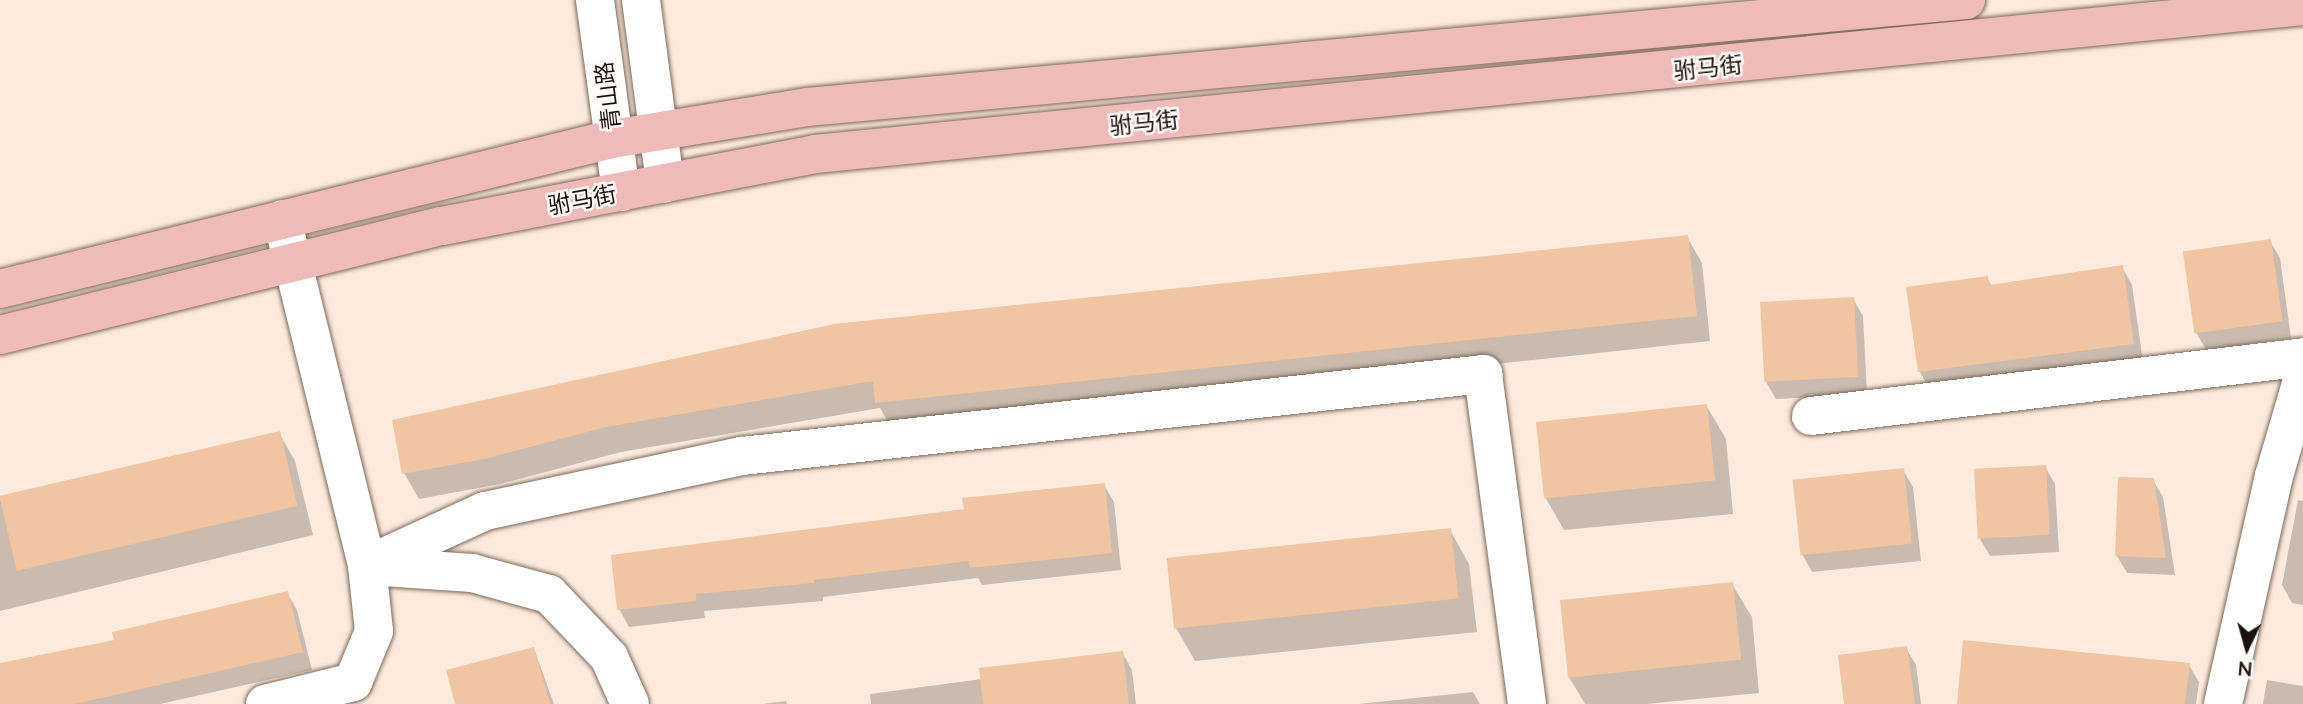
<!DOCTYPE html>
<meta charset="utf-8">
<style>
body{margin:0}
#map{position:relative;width:2303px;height:704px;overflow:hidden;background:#fceadd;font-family:Lato,"Noto Sans SC",sans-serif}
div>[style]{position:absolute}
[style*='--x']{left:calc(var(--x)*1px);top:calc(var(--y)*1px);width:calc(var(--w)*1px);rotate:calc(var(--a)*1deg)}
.shadow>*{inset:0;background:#0003}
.building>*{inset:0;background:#f1c4a2;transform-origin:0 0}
.roads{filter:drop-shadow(0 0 2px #7c695a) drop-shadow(0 0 2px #7c695a)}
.minor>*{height:38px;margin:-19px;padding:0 19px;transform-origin:19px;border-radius:19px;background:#fff}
.major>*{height:38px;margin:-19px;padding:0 19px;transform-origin:19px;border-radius:19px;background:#eebbb9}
span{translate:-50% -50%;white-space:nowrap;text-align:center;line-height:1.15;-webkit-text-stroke:5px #fffaf7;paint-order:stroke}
.street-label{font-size:23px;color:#19120c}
.north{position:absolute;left:2212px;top:613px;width:70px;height:70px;-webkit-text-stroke:5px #fffaf7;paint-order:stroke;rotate:185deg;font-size:19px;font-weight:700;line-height:28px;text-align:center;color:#19120c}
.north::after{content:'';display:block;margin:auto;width:24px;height:32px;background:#19120c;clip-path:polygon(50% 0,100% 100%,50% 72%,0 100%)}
</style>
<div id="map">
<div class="shadow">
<div style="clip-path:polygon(1687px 237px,1702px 263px,1710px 341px,892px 429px,880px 408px,621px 452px,500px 484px,419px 499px,404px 473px,394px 421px)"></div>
<div style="clip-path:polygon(2270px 241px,2280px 258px,2291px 338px,2206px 350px,2196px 332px)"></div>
<div style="clip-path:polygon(2122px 267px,2132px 285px,2143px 361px,1930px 389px,1920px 372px,1908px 289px,1987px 278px,1992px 287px)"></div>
<div style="clip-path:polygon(1853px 299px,1863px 316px,1867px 394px,1776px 399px,1766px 382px)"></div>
<div style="clip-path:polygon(1706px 405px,1726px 439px,1733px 514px,1564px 530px,1545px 497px)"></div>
<div style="clip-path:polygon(279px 433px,295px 461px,313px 535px,0 611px,0 500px)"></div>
<div style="clip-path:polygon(2045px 467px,2055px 484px,2059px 552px,1990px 556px,1980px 539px)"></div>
<div style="clip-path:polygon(1903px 470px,1913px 487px,1921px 561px,1812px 572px,1802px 554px)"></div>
<div style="clip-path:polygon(2153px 480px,2163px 497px,2175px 575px,2127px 573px,2117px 556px)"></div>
<div style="clip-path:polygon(1104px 485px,1114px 502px,1121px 570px,982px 585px,978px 578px,823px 597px,823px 601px,704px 611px,705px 618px,629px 627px,619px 609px,965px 510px)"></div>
<div style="clip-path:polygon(2298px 500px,2303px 501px,2303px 605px,2292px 603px,2282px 585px)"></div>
<div style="clip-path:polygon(1450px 530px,1469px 564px,1477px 632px,1195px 661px,1176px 628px)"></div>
<div style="clip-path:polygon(1732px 584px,1752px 617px,1759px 693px,1646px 704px,1585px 704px,1569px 677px)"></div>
<div style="clip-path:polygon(287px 593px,297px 610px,312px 670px,160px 704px,0 704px,0 667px,116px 642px)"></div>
<div style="clip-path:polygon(1906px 648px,1916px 665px,1921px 704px,1846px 704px)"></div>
<div style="clip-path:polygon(534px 649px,554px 704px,457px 704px)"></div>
<div style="clip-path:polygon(1122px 652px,1132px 670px,1136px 704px,871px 704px,870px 694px,982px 679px)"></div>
<div style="clip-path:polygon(2189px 665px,2199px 682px,2196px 704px,1959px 704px)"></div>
<div style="clip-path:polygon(2267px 680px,2303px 686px,2303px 704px,2263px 704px)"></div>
<div style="clip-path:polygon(1473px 692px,1480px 704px,1358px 704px)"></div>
<div style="clip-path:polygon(786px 701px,787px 704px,763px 704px)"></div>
</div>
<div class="building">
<div style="clip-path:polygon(1688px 235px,1697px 316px,875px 403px,873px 381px,606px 427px,484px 459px,402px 474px,392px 420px,834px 324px)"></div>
<div style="left:2271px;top:239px;width:83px;height:89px;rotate:82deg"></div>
<div style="clip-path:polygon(2123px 265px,2134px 344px,1918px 372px,1906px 287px,1988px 276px,1989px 285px)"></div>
<div style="left:1854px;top:297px;width:80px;height:94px;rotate:87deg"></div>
<div style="left:1707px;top:404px;width:77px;height:172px;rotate:84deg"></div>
<div style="left:280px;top:431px;width:77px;height:288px;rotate:77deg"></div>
<div style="left:2046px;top:465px;width:70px;height:72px;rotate:87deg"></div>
<div style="left:1904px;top:468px;width:76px;height:112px;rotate:84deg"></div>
<div style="clip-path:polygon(2118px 477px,2154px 478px,2166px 558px,2115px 556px)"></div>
<div style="clip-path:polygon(1105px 483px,1112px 553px,970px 568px,969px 561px,814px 580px,814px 583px,696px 594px,696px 601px,617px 610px,611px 555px,964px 509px,962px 498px)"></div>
<div style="left:1451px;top:528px;width:71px;height:286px;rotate:84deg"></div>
<div style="left:1733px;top:582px;width:78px;height:174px;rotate:84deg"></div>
<div style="clip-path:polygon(288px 591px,303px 652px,75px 704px,0 704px,0 663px,114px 640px,112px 632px)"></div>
<div style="clip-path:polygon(1963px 640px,2190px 663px,2185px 704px,1957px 704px)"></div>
<div style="clip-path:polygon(1907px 646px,1915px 704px,1844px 704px,1838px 655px)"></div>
<div style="clip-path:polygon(534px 647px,550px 704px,455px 704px,446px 670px)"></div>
<div style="clip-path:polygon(1123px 651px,1129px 704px,983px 704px,979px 668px)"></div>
</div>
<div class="roads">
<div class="minor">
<div style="--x:595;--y:0;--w:194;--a:82.3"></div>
<div style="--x:641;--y:0;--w:185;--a:82.5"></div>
<div style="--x:1811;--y:416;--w:496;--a:-6.8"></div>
<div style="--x:367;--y:565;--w:130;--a:-24.6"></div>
<div style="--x:485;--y:511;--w:263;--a:-12.1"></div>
<div style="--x:742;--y:456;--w:746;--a:-6.31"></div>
<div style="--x:1483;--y:374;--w:333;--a:82.4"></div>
<div style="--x:369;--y:566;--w:103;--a:3.9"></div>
<div style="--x:472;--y:573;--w:80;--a:15.3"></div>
<div style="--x:549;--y:594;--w:87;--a:46.4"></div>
<div style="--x:609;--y:657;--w:51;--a:65.9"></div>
<div style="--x:265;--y:704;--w:91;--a:-14"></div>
<div style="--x:353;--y:682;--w:55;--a:-67.6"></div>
<div style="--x:374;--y:631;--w:66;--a:-96.1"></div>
<div style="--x:367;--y:565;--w:356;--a:-103.8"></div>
<div style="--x:2223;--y:704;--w:234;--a:-77.4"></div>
<div style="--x:2274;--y:476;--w:103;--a:-73.7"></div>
</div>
<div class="major">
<div style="--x:0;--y:289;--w:630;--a:-13.77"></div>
<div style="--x:612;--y:139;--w:198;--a:-9.3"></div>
<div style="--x:807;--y:107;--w:1164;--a:-5.27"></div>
<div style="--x:0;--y:335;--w:455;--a:-13.9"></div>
<div style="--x:442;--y:226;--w:380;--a:-10.9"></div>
<div style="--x:815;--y:154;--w:1495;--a:-5.68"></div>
</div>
</div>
<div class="street-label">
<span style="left:1708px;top:67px;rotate:-6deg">驸马街</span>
<span style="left:607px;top:96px;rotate:-97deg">青山路</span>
<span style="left:1144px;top:122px;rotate:-6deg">驸马街</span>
<span style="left:582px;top:199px;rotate:-11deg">驸马街</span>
</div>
<div class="north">N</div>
</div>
